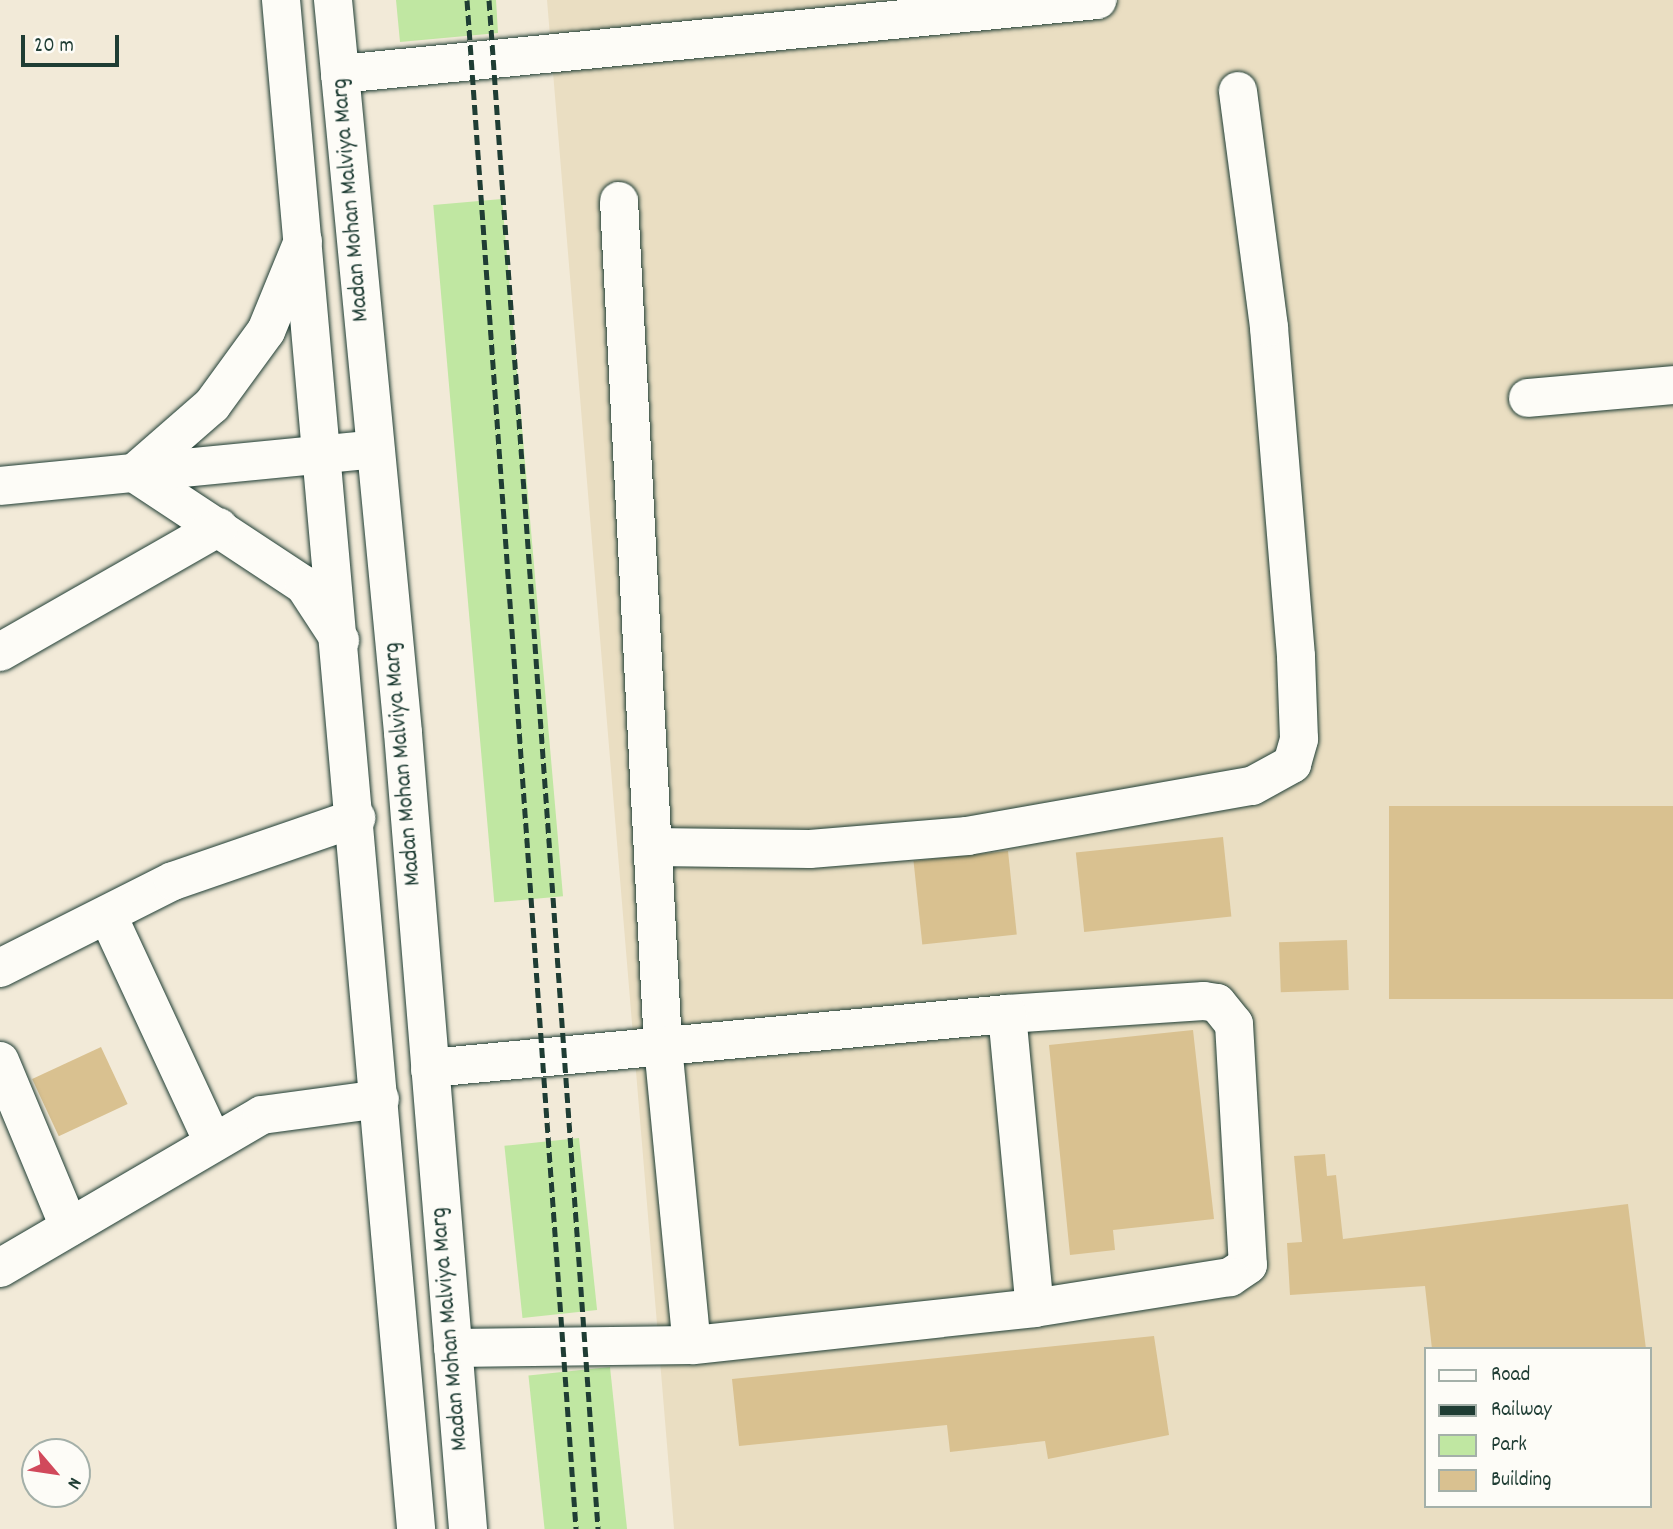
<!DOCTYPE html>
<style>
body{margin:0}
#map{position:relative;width:1673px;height:1529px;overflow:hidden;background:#f2ead8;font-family:Dekko,sans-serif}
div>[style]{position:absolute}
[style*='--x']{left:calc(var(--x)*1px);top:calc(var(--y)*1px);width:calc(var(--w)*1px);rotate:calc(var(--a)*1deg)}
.built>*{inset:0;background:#eadec2}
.green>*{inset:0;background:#c0e7a2;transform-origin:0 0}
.building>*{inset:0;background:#d9c190;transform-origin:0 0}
.roads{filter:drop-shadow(0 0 2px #1f3d34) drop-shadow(0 0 2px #1f3d34)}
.minor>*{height:38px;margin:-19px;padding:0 19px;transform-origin:19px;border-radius:19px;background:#fdfcf7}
.major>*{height:38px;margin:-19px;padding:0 19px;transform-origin:19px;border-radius:19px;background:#fdfcf7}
.rail>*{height:5px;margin-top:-2.5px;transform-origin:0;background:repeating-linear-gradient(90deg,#1f3d34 0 10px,transparent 0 15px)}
span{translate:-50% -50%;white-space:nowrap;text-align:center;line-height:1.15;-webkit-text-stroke:5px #fdfcf7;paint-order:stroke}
.street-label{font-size:24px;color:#1f3d34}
.legend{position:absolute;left:1424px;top:1347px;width:228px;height:161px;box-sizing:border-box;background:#fdfcf7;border:2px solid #a4b0a9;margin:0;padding:9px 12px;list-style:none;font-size:21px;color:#1f3d34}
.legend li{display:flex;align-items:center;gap:14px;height:35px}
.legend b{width:35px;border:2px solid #a4b0a9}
.north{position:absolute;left:21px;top:1438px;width:70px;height:70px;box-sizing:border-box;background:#fdfcf7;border:2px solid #a4b0a9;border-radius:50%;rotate:119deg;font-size:19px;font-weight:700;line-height:28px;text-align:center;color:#1f3d34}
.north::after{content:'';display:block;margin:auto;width:24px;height:32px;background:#d1495b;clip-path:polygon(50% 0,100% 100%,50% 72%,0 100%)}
.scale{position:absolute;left:21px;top:35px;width:98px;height:32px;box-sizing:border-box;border:4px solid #1f3d34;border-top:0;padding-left:9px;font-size:21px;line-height:24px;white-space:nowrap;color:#1f3d34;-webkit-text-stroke:5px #fdfcf7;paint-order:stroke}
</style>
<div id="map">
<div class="built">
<div style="clip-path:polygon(evenodd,547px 0,1673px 0,1673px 1529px,674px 1529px,547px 0,1426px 1349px,1650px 1349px,1650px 1506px,1426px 1506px,1426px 1349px)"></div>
</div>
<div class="green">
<div style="clip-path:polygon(396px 0,496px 0,498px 33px,400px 42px)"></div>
<div style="left:502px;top:199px;width:700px;height:69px;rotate:85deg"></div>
<div style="left:579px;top:1138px;width:173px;height:75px;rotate:84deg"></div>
<div style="left:610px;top:1367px;width:163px;height:82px;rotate:84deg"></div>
</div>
<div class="building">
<div style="left:1673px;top:806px;width:193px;height:284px;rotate:90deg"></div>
<div style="left:1223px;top:837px;width:80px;height:148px;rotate:84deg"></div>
<div style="left:1008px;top:851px;width:84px;height:95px;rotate:84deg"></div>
<div style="left:1347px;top:940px;width:50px;height:68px;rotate:88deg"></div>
<div style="clip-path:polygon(1193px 1030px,1214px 1219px,1113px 1230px,1115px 1250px,1070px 1255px,1049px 1045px)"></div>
<div style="left:101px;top:1047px;width:63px;height:76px;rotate:65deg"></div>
<div style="clip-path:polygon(1325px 1154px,1327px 1176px,1336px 1175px,1343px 1239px,1628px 1204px,1646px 1349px,1432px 1349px,1425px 1286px,1290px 1295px,1287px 1243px,1302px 1242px,1294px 1156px)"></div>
<div style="clip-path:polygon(1154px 1336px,1169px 1435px,1048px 1459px,1045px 1441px,950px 1452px,947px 1425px,739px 1446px,732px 1379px)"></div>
</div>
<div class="roads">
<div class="minor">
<div style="--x:340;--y:74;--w:761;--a:-5.58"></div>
<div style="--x:619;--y:201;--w:846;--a:87.02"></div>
<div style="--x:663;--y:1046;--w:300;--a:84.5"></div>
<div style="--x:303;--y:241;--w:97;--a:112.3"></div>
<div style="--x:266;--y:331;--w:92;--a:126.1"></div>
<div style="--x:212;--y:405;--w:103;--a:138.9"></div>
<div style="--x:134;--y:473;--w:204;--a:33.4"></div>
<div style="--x:304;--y:585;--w:66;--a:56.8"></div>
<div style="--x:1528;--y:398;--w:146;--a:-5.1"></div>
<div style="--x:0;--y:486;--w:377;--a:-5.6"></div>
<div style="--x:0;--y:652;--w:252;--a:-29.7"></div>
<div style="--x:653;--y:847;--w:157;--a:0.7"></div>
<div style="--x:810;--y:849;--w:158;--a:-4.7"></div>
<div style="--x:967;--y:836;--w:289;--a:-10"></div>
<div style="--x:1252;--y:786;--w:46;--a:-28.8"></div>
<div style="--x:1292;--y:764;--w:26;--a:-74"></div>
<div style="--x:1299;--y:739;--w:83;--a:-92.1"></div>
<div style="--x:1296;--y:656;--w:330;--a:-94.7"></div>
<div style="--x:1269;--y:327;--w:238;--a:-97.5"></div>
<div style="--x:108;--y:916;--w:247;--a:65.1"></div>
<div style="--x:0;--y:968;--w:194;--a:-26.7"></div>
<div style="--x:173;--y:881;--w:194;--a:-19"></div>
<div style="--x:1007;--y:1014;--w:197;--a:-3.8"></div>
<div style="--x:1204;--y:1001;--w:13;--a:9"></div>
<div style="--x:1217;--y:1003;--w:27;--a:51"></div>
<div style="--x:1234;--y:1024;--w:241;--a:86.7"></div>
<div style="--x:1248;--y:1265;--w:22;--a:146"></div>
<div style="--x:1230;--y:1277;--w:197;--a:171"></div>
<div style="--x:0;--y:1061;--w:180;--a:67.4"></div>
<div style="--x:430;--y:1068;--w:580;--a:-5.35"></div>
<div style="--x:1007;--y:1014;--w:295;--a:84.6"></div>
<div style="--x:1035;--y:1308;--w:345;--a:173.8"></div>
<div style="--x:692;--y:1345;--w:239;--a:179.3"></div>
<div style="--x:0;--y:1268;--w:303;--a:-30.3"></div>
<div style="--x:262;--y:1115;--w:119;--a:-7.7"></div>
</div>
<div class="major">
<div style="--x:281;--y:0;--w:1535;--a:84.95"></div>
<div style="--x:333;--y:0;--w:736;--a:84.54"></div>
<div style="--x:403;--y:733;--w:799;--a:85.33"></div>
</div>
</div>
<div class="rail">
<div style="--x:467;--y:0;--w:1533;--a:85.92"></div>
<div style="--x:489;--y:0;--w:1533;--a:85.92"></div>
</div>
<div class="street-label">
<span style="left:352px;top:200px;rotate:-95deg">Madan Mohan Malviya Marg</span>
<span style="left:404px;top:764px;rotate:-95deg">Madan Mohan Malviya Marg</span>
<span style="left:451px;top:1329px;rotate:-95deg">Madan Mohan Malviya Marg</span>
</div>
<ul class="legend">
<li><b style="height:9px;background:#fdfcf7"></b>Road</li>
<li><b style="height:9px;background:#1f3d34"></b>Railway</li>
<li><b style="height:19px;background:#c0e7a2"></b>Park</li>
<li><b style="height:19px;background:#d9c190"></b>Building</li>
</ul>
<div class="north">N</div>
<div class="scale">20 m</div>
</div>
